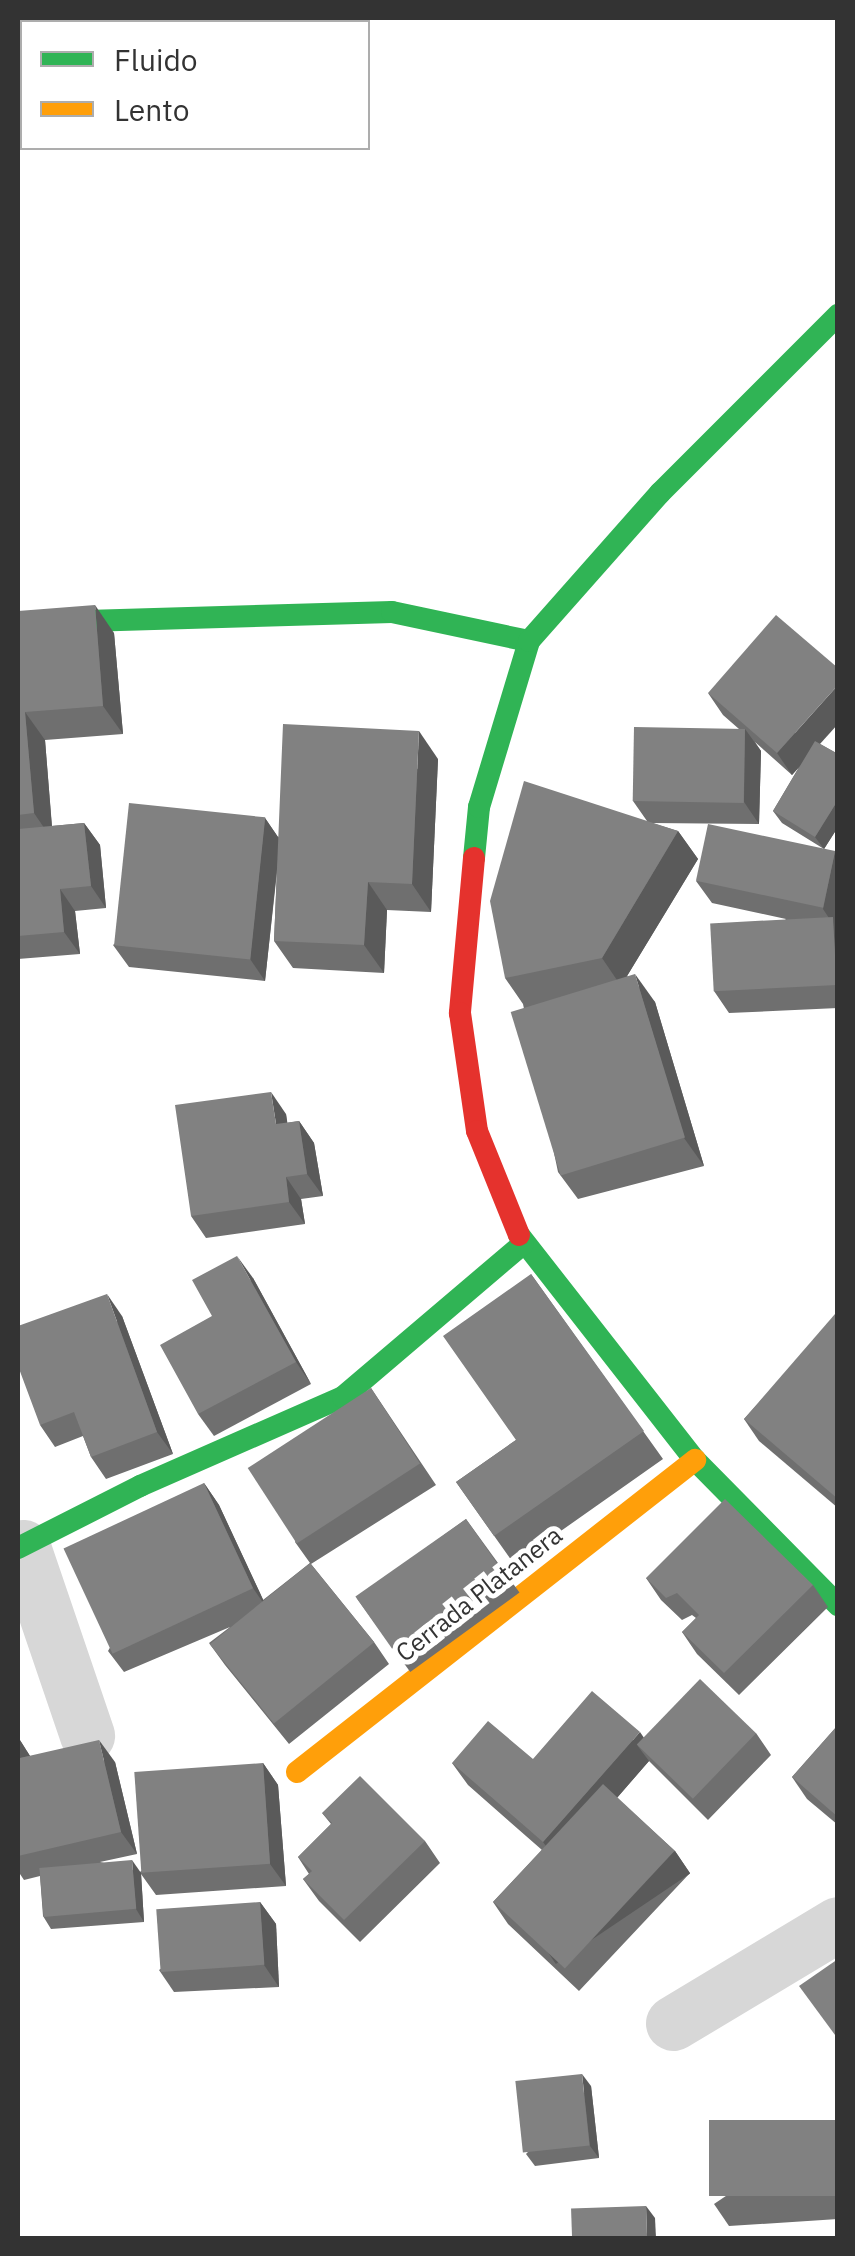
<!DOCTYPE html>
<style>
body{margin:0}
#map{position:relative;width:855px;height:2256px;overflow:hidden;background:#fff;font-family:"IBM Plex Sans",sans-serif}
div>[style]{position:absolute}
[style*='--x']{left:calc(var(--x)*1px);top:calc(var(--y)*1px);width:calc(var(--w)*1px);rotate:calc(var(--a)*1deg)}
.street>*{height:55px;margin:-27.5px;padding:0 27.5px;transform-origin:27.5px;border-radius:27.5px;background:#d7d7d7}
.fast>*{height:22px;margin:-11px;padding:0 11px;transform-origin:11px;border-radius:11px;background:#30b455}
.slow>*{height:22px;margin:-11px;padding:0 11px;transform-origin:11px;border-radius:11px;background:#ff9f0a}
.jam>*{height:22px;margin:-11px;padding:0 11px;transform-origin:11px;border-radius:11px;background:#e5322d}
.wall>*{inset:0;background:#6f6f6f;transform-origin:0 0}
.shaded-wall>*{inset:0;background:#5a5a5a;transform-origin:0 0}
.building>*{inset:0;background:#818181;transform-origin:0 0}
span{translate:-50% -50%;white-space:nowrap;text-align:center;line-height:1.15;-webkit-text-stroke:10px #fff;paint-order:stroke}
.street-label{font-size:25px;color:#333}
.frame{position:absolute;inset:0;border:20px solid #333;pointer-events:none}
.legend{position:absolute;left:20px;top:20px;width:350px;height:130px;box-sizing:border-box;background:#fff;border:2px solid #adadad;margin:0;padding:12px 18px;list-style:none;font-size:30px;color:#333}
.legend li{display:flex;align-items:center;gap:20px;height:50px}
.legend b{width:50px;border:2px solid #adadad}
</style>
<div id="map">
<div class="street">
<div style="--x:23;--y:1547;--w:199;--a:71.2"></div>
<div style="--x:673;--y:2023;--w:192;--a:-31"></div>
</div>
<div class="fast">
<div style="--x:18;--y:623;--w:374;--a:-1.7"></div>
<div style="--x:392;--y:612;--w:140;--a:12"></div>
<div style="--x:474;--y:858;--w:51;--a:-84.4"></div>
<div style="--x:479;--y:807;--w:173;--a:-73.2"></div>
<div style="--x:529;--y:641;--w:198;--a:-48.5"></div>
<div style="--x:660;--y:493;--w:252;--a:-45"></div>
<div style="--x:519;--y:1235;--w:286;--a:52"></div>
<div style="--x:695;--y:1460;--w:204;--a:45.4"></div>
<div style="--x:18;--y:1548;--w:137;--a:-26.9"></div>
<div style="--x:140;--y:1486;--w:222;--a:-23.7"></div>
<div style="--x:343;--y:1397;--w:236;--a:-40.4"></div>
</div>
<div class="slow">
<div style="--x:297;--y:1772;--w:506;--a:-38.09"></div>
</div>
<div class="jam">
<div style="--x:474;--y:858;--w:156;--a:95.2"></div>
<div style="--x:460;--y:1013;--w:119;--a:81.8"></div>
<div style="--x:477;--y:1131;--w:112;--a:68"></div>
</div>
<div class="wall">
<div style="clip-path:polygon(18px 611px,114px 633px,123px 734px,45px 740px,52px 826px,84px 823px,100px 845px,106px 908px,75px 911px,80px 954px,18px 959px)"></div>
<div style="clip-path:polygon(708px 693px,820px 744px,838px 754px,838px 827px,824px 849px,782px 823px,773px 811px,799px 767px,792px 775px,755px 742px,761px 751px,759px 824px,652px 823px,678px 831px,698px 859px,627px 976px,655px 1002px,704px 1166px,578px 1199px,558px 1172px,523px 1004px,505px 978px,647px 821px,633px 801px,739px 729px,723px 715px)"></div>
<div style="clip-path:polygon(438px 759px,431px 912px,387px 910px,384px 973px,293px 968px,274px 941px,277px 872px,265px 981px,129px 967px,113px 945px,265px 818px,278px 837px)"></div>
<div style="clip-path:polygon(835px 851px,838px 856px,838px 1008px,729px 1013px,714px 991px,786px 919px,712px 903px,696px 881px)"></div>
<div style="clip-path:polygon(286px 1114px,287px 1123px,299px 1121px,314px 1143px,323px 1196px,301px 1199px,305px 1224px,206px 1238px,191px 1216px)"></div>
<div style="clip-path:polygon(531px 1274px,663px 1459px,514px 1564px,456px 1482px,516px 1440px)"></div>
<div style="clip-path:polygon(253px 1278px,311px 1384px,214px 1436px,198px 1414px,212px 1316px)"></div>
<div style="clip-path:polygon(122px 1316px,173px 1454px,106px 1479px,91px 1457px,83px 1436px,55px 1447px,40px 1425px)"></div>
<div style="clip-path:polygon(838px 1316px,838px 1508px,759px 1441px,744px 1419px)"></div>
<div style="clip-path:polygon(371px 1388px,436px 1485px,311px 1564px,374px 1642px,389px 1664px,289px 1744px,225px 1665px,209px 1643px,230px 1627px,124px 1672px,108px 1651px,204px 1483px,219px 1505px,263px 1600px,310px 1563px,295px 1542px)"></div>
<div style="left:466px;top:1519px;width:91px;height:135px;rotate:54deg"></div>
<div style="clip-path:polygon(646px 1578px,813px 1585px,828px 1607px,739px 1695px,697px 1654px,682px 1632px,696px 1618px,692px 1615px,682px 1620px,661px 1600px)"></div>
<div style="clip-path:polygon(838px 1725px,838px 1825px,807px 1799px,792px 1777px)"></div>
<div style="clip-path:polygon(756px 1733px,771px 1755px,708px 1820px,649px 1761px,617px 1798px,675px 1851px,690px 1873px,579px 1991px,508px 1924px,493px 1902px,542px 1850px,468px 1785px,452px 1763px,533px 1759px,644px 1738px)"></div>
<div style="clip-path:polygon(18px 1737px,30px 1756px,115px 1762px,137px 1854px,100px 1862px,140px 1872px,263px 1763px,278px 1785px,286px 1886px,156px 1895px,141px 1874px,144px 1922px,51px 1929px,43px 1916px,40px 1876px,24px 1880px,18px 1871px)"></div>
<div style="clip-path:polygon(322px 1813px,425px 1841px,440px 1863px,360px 1942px,319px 1901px,303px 1879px,309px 1874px,298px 1857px,331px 1824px)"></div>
<div style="clip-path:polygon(260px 1902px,276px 1924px,279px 1987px,174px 1992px,159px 1970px)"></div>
<div style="clip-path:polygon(591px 2086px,599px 2158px,535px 2166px,526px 2154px)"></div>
<div style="clip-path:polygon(838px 2120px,838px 2219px,729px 2226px,714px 2204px)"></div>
</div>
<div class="shaded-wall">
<div style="clip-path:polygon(95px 605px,114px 633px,123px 734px,103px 706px)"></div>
<div style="clip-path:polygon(838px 685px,838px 724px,792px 775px,777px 753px)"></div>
<div style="clip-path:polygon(25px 712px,45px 740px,53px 841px,34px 813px)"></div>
<div style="clip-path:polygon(745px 729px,761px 751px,759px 824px,744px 802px)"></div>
<div style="clip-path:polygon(419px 731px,438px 759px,431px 912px,412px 884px)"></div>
<div style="clip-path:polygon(838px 800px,838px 827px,824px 849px,815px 837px)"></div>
<div style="clip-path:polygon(265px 818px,280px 840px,265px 981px,250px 959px)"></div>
<div style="clip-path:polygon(84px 823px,100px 845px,106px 908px,91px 886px)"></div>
<div style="clip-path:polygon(678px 831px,698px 859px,621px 986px,602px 958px)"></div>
<div style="clip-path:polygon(835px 851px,838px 856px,838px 987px,833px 924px,823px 909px)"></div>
<div style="clip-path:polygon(368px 882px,387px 910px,384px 973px,364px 945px)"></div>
<div style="clip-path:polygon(60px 889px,75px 911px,80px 954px,64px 932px)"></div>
<div style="clip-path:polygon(635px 974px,655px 1002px,704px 1166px,684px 1138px)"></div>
<div style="clip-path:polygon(271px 1092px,286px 1114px,291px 1146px,276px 1124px)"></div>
<div style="clip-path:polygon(299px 1121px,314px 1143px,323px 1196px,307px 1174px)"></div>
<div style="clip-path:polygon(286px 1177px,301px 1199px,305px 1224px,289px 1202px)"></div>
<div style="clip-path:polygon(237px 1256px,253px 1278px,311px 1384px,296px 1362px)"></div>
<div style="clip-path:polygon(107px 1294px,122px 1316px,173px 1454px,157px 1432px)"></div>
<div style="clip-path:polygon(204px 1483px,219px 1505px,268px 1610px,253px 1588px)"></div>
<div style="clip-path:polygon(640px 1732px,655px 1754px,637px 1745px,649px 1761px,559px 1864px,543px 1842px)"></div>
<div style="clip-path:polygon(18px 1737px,30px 1756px,20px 1758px)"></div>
<div style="clip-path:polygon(99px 1740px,115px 1762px,137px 1854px,121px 1832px)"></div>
<div style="clip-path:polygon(263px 1763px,278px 1785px,286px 1886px,270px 1864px)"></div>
<div style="left:675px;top:1851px;width:27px;height:162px;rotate:56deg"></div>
<div style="clip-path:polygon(132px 1860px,141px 1873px,144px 1922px,136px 1909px)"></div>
<div style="clip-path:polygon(260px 1902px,276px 1924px,279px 1987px,264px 1965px)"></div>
<div style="clip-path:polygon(582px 2074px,591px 2086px,599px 2158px,590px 2146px)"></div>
<div style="clip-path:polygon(646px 2206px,655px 2218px,656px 2238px,647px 2238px)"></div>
</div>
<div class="building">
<div style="clip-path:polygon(95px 605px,103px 706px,25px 712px,34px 813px,18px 815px,18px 611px)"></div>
<div style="clip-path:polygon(776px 615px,838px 668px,838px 685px,777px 753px,708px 693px)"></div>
<div style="clip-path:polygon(283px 724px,419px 731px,412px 884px,368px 882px,364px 945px,274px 941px)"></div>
<div style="left:634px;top:727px;width:111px;height:74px;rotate:1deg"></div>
<div style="clip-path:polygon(815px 741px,838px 754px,838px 800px,815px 837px,773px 811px)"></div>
<div style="clip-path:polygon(524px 781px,678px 831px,602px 958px,505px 978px,490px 901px)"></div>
<div style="left:129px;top:803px;width:137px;height:143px;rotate:6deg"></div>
<div style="clip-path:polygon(84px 823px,91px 886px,60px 889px,64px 932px,18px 936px,18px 829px)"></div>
<div style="left:708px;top:824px;width:130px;height:58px;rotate:12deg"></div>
<div style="left:833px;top:917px;width:68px;height:123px;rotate:87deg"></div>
<div style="left:635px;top:974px;width:171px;height:130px;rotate:73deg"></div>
<div style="clip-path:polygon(271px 1092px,276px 1124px,299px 1121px,307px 1174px,286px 1177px,289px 1202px,191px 1216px,175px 1105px)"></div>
<div style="clip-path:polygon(237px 1256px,296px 1362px,198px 1414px,160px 1345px,212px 1316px,192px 1280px)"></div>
<div style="clip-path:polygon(531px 1274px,644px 1431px,494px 1536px,456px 1482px,516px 1440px,443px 1336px)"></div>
<div style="clip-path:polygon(107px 1294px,157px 1432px,91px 1457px,74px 1412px,40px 1425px,18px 1366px,18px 1326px)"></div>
<div style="clip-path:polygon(835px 1314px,838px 1316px,838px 1499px,744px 1419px)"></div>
<div style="left:371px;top:1388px;width:90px;height:147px;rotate:57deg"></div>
<div style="left:204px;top:1483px;width:116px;height:155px;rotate:65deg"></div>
<div style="clip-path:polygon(725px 1499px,813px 1585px,724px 1673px,682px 1632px,699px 1615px,677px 1593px,666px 1598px,646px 1578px)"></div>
<div style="left:466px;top:1519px;width:64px;height:135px;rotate:55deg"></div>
<div style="left:310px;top:1563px;width:102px;height:129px;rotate:51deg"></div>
<div style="left:700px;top:1679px;width:78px;height:91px;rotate:44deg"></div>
<div style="clip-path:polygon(592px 1691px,640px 1732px,543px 1842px,452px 1763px,488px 1721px,533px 1759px)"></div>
<div style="clip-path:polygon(838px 1725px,838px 1817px,792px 1777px)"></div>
<div style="clip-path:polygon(99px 1740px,121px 1832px,18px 1856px,18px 1745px,20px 1758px)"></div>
<div style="left:263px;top:1763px;width:101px;height:129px;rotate:86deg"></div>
<div style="clip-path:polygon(360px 1776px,425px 1841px,344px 1920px,303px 1879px,312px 1871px,298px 1857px,332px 1823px,322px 1813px)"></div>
<div style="left:603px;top:1784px;width:98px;height:161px;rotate:43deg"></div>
<div style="left:132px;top:1860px;width:49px;height:93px;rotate:85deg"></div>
<div style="left:260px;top:1902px;width:63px;height:104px;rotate:86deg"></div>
<div style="clip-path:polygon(838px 1959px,838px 2039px,799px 1986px)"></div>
<div style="left:582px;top:2074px;width:72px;height:67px;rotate:84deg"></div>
<div style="left:838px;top:2120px;width:76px;height:129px;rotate:90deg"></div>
<div style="left:646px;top:2206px;width:32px;height:75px;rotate:88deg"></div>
</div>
<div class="street-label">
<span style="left:479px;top:1594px;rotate:-38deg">Cerrada Platanera</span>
</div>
<div class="frame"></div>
<ul class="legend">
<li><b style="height:12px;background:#30b455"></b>Fluido</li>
<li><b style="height:12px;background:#ff9f0a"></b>Lento</li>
</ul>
</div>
